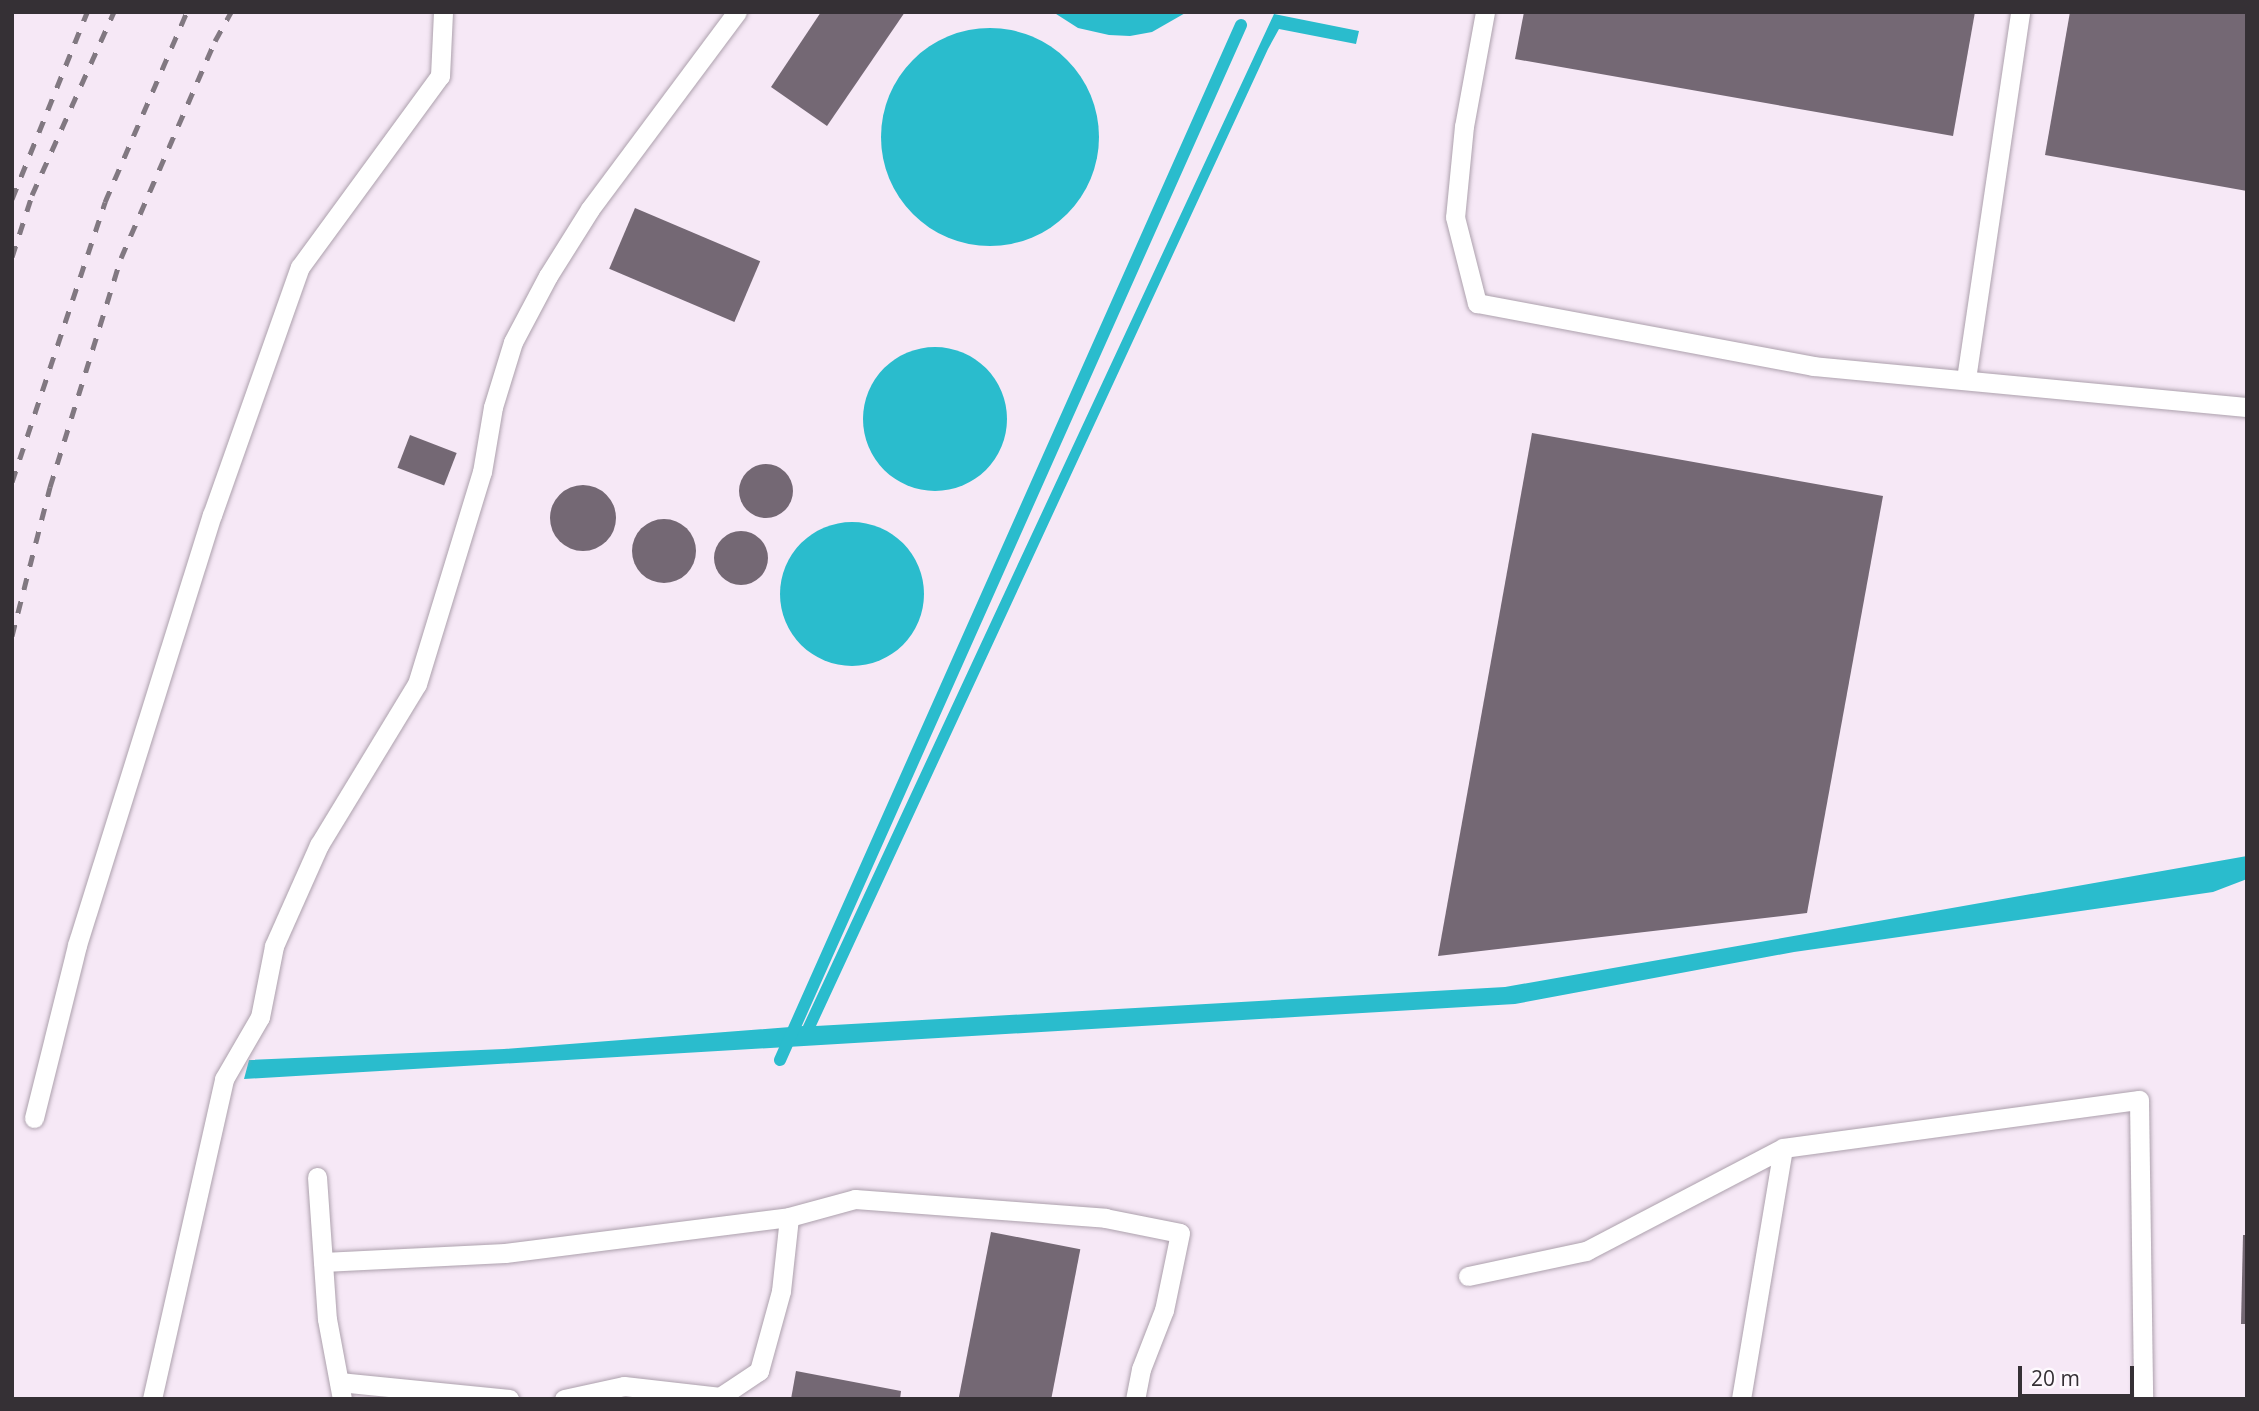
<!DOCTYPE html>
<style>
body{margin:0}
#map{position:relative;width:2259px;height:1411px;overflow:hidden;background:#f6e8f6;font-family:"Open Sans",sans-serif}
div>[style]{position:absolute}
[style*='--x']{left:calc(var(--x)*1px);top:calc(var(--y)*1px);width:calc(var(--w)*1px);rotate:calc(var(--a)*1deg)}
.water>*{inset:0;background:#2abccd}
.round{border-radius:50%}
.stream>*{height:12px;margin:-6px;padding:0 6px;transform-origin:6px;border-radius:6px;background:#2abccd}
.building>*{inset:0;background:#746874;transform-origin:0 0}
.roads{filter:drop-shadow(0 0 2px #ada1ad) drop-shadow(0 0 2px #ada1ad)}
.lane>*{height:19px;margin:-9.5px;padding:0 9.5px;transform-origin:9.5px;border-radius:9.5px;background:#fff}
.rail>*{height:5px;margin-top:-2.5px;transform-origin:0;background:repeating-linear-gradient(90deg,#817881 0 12px,transparent 0 24px)}
span{translate:-50% -50%;white-space:nowrap;text-align:center;line-height:1.15;-webkit-text-stroke:7px #fef9fe;paint-order:stroke}
.frame{position:absolute;inset:0;border:14px solid #353035;pointer-events:none}
.scale{position:absolute;left:2018px;top:1366px;width:116px;height:32px;box-sizing:border-box;border:4px solid #353035;border-top:0;padding-left:9px;font-size:21px;line-height:24px;white-space:nowrap;color:#353035;-webkit-text-stroke:5px #fef9fe;paint-order:stroke}
</style>
<div id="map">
<div class="water">
<div style="clip-path:polygon(1053px 12px,1187px 12px,1152px 32px,1130px 36px,1109px 35px,1078px 28px)"></div>
<div style="clip-path:polygon(1274px 14px,1359px 31px,1356px 44px,1279px 29px,1268px 49px,816px 1026px,1505px 987px,2247px 856px,2247px 879px,2213px 892px,1794px 952px,1515px 1004px,244px 1079px,249px 1060px,504px 1049px,803px 1026px)"></div>
<div class="round" style="left:881px;top:28px;width:218px;height:218px"></div>
<div class="round" style="left:863px;top:347px;width:144px;height:144px"></div>
<div class="round" style="left:780px;top:522px;width:144px;height:144px"></div>
</div>
<div class="stream">
<div style="--x:780;--y:1060;--w:1133;--a:-65.99"></div>
</div>
<div class="building">
<div style="clip-path:polygon(821px 12px,905px 12px,827px 126px,771px 87px)"></div>
<div style="clip-path:polygon(1524px 12px,1975px 12px,1953px 136px,1515px 59px)"></div>
<div style="clip-path:polygon(2070px 12px,2247px 12px,2247px 191px,2045px 155px)"></div>
<div style="left:635px;top:208px;width:136px;height:66px;rotate:23deg"></div>
<div style="clip-path:polygon(1532px 433px,1883px 496px,1807px 913px,1438px 956px)"></div>
<div style="left:410px;top:435px;width:50px;height:35px;rotate:21deg"></div>
<div class="round" style="left:739px;top:464px;width:54px;height:54px"></div>
<div class="round" style="left:550px;top:485px;width:66px;height:66px"></div>
<div class="round" style="left:632px;top:519px;width:64px;height:64px"></div>
<div class="round" style="left:714px;top:531px;width:54px;height:54px"></div>
<div style="left:991px;top:1232px;width:91px;height:168px;rotate:11deg"></div>
<div style="clip-path:polygon(2243px 1235px,2247px 1235px,2247px 1324px,2241px 1324px)"></div>
<div style="clip-path:polygon(796px 1371px,901px 1391px,900px 1399px,791px 1399px)"></div>
</div>
<div class="roads">
<div class="lane">
<div style="--x:1485;--y:12;--w:116;--a:100.4"></div>
<div style="--x:1464;--y:126;--w:91;--a:95.6"></div>
<div style="--x:1455;--y:217;--w:89;--a:75.7"></div>
<div style="--x:1477;--y:303;--w:342;--a:10.6"></div>
<div style="--x:1813;--y:366;--w:436;--a:5.4"></div>
<div style="--x:1966;--y:379;--w:371;--a:-81.6"></div>
<div style="--x:34;--y:1118;--w:178;--a:-76"></div>
<div style="--x:77;--y:945;--w:451;--a:-72.6"></div>
<div style="--x:212;--y:515;--w:263;--a:-70.5"></div>
<div style="--x:300;--y:267;--w:237;--a:-53.8"></div>
<div style="--x:440;--y:76;--w:64;--a:-87.3"></div>
<div style="--x:317;--y:1177;--w:142;--a:86"></div>
<div style="--x:327;--y:1319;--w:81;--a:79.4"></div>
<div style="--x:323;--y:1262;--w:182;--a:-2.8"></div>
<div style="--x:505;--y:1253;--w:286;--a:-7.2"></div>
<div style="--x:1468;--y:1276;--w:121;--a:-12"></div>
<div style="--x:1586;--y:1251;--w:222;--a:-27.6"></div>
<div style="--x:339;--y:1382;--w:171;--a:5.7"></div>
<div style="--x:152;--y:1399;--w:328;--a:-77.3"></div>
<div style="--x:224;--y:1079;--w:72;--a:-59.9"></div>
<div style="--x:260;--y:1017;--w:72;--a:-78.8"></div>
<div style="--x:274;--y:946;--w:111;--a:-66"></div>
<div style="--x:319;--y:845;--w:188;--a:-58.7"></div>
<div style="--x:417;--y:684;--w:222;--a:-73"></div>
<div style="--x:482;--y:472;--w:66;--a:-80.4"></div>
<div style="--x:493;--y:407;--w:68;--a:-72.9"></div>
<div style="--x:513;--y:342;--w:75;--a:-62.1"></div>
<div style="--x:548;--y:276;--w:79;--a:-57.9"></div>
<div style="--x:590;--y:209;--w:246;--a:-53.3"></div>
<div style="--x:564;--y:1399;--w:61;--a:-12.2"></div>
<div style="--x:624;--y:1386;--w:97;--a:6.5"></div>
<div style="--x:720;--y:1397;--w:47;--a:-33.7"></div>
<div style="--x:759;--y:1371;--w:83;--a:-74.6"></div>
<div style="--x:781;--y:1291;--w:74;--a:-83.8"></div>
<div style="--x:789;--y:1217;--w:68;--a:-15.3"></div>
<div style="--x:855;--y:1199;--w:251;--a:4.3"></div>
<div style="--x:1105;--y:1218;--w:76;--a:11.3"></div>
<div style="--x:1180;--y:1233;--w:79;--a:101.7"></div>
<div style="--x:1164;--y:1310;--w:63;--a:111.3"></div>
<div style="--x:1141;--y:1369;--w:31;--a:101"></div>
<div style="--x:1741;--y:1399;--w:254;--a:-80.5"></div>
<div style="--x:1783;--y:1148;--w:359;--a:-7.7"></div>
<div style="--x:2139;--y:1100;--w:299;--a:89.2"></div>
</div>
</div>
<div class="rail">
<div style="--x:12;--y:199;--w:201;--a:-68.1"></div>
<div style="--x:12;--y:257;--w:65;--a:-72.1"></div>
<div style="--x:32;--y:195;--w:201;--a:-65.9"></div>
<div style="--x:12;--y:482;--w:295;--a:-71.6"></div>
<div style="--x:105;--y:202;--w:207;--a:-66.7"></div>
<div style="--x:12;--y:636;--w:154;--a:-75.7"></div>
<div style="--x:50;--y:487;--w:240;--a:-72.8"></div>
<div style="--x:121;--y:258;--w:236;--a:-66.6"></div>
<div style="--x:215;--y:41;--w:33;--a:-61"></div>
</div>
<div class="frame"></div>
<div class="scale">20 m</div>
</div>
